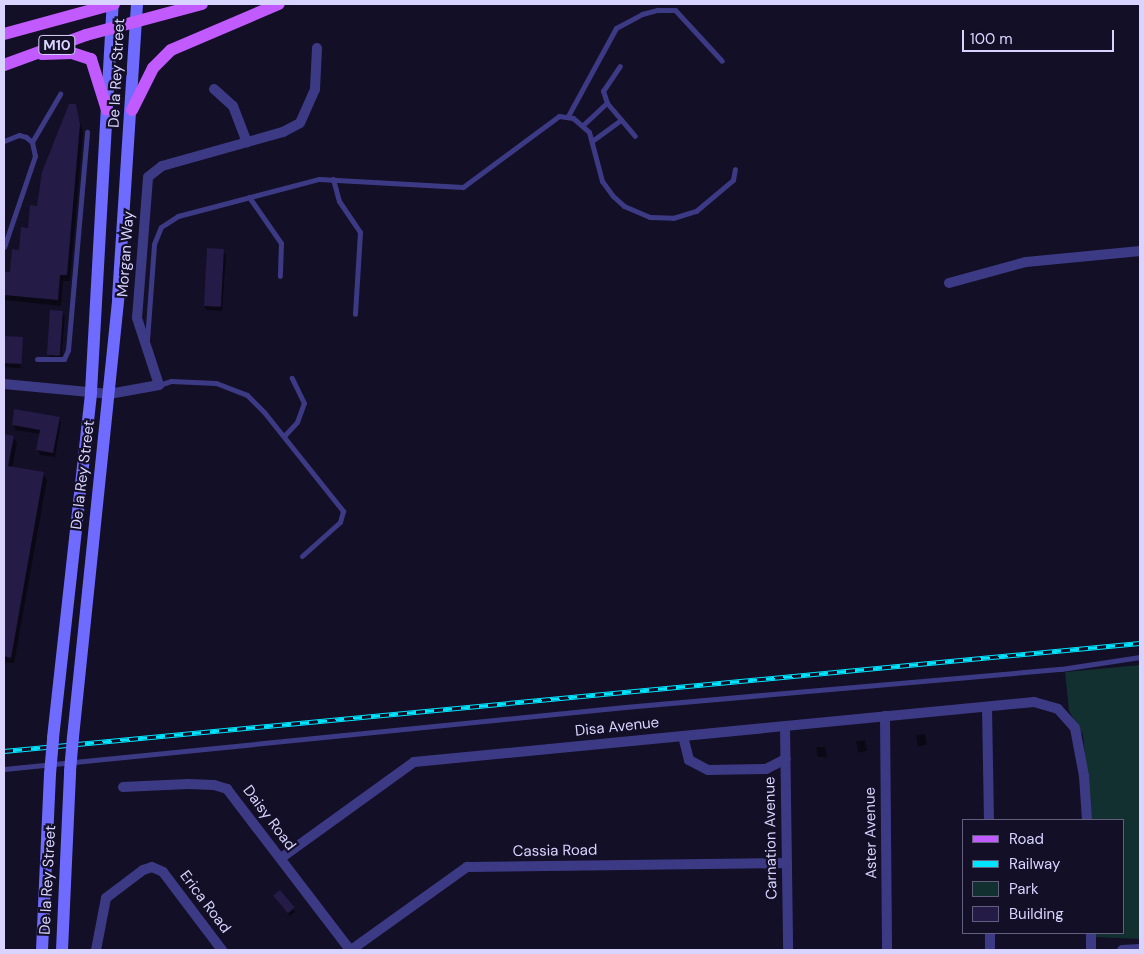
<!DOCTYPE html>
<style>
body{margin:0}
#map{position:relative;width:1144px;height:954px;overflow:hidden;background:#130f26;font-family:"DM Sans",sans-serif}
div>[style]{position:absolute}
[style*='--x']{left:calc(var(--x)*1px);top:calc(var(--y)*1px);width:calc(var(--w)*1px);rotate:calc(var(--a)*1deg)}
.green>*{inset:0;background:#12302f}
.shadow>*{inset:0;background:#0007;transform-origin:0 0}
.building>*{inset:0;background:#241b47;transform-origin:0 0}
.service>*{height:5px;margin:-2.5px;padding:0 2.5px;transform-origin:2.5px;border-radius:2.5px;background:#3d3a85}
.minor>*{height:10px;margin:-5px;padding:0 5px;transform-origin:5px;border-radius:5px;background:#3d3a85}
.secondary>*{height:12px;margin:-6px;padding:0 6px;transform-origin:6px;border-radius:6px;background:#6f6bff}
.primary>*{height:12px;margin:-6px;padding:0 6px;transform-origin:6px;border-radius:6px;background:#c25bff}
.rail>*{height:5px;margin-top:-2.5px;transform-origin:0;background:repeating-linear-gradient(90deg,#130f26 0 9px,#00e5ff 0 18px);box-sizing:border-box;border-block:1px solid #00e5ff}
.secondary-bridge>*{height:12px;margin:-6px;padding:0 6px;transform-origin:6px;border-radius:6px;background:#6f6bff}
span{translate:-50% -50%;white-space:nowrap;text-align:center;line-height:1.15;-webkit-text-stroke:4.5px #130f26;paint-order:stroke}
.shield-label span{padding:1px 4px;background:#130f26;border:1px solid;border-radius:4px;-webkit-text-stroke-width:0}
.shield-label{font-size:14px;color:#d9d4ff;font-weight:700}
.street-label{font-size:15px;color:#d9d4ff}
.frame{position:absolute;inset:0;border:5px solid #d9d4ff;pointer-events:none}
.legend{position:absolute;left:962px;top:819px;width:162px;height:115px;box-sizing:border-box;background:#130f26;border:1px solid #625e7d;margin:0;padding:6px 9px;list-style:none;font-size:15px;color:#d9d4ff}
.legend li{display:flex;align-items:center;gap:10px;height:25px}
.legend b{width:25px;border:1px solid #625e7d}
.scale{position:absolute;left:962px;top:30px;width:152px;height:22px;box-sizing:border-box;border:2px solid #d9d4ff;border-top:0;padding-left:6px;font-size:15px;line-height:18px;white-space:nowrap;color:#d9d4ff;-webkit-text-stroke:4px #130f26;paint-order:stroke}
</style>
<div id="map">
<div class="green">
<div style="clip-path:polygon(1140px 665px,1140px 939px,1096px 937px,1096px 933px,1123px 933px,1123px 820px,1091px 820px,1083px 735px,1069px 711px,1065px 672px)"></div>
</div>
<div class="shadow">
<div style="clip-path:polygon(75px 105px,83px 132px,70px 281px,63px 281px,61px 306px,4px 300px,4px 273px,11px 277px)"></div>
<div style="clip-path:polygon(223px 251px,226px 255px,222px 311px,207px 310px,204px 306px)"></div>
<div style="clip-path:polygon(62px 312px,65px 317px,61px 359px,51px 359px,48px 354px)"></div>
<div style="left:4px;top:337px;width:18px;height:30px;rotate:3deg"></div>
<div style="clip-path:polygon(15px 410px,59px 418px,61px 422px,55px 457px,40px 455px,38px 450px,40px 434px,16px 430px,13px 425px)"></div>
<div style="clip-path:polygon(4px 435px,13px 437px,17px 443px,12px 468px,43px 474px,47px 480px,14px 663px,4px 662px)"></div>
<div style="left:925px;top:734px;width:11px;height:9px;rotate:80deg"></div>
<div style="left:865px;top:740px;width:11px;height:9px;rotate:80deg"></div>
<div style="clip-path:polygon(816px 747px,825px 747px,827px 757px,818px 757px)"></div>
<div style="clip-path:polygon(280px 892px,295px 912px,290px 916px,276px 899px)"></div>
</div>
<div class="building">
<div style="clip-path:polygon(69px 104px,76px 104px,80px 124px,67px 275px,60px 275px,58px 300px,4px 295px,4px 272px,10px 272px,12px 249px,19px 250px,21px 227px,28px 228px,30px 205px,37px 206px,42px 172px)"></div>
<div style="left:207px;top:248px;width:17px;height:58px;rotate:3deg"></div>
<div style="left:50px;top:310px;width:13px;height:45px;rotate:4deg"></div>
<div style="left:4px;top:336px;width:19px;height:27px;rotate:3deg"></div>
<div style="clip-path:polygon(14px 409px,60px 417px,53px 453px,36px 450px,40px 430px,12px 425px)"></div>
<div style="clip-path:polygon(4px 434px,14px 436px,8px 466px,44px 472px,11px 658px,4px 656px)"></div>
<div style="left:280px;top:890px;width:23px;height:9px;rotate:50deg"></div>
</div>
<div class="service">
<div style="--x:607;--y:103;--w:43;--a:49.7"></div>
<div style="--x:568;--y:116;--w:100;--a:-61.4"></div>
<div style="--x:616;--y:28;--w:30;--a:-28"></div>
<div style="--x:642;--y:14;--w:16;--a:-15"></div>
<div style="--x:657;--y:10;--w:18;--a:0"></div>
<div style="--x:675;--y:10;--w:69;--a:47.3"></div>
<div style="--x:583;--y:125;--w:33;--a:-43"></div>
<div style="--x:607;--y:103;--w:13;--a:-108"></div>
<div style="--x:603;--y:91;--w:30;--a:-56"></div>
<div style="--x:4;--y:141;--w:16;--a:-22"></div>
<div style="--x:19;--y:135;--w:7;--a:16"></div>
<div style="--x:26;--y:137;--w:8;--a:40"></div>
<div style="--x:32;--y:142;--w:14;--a:78"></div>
<div style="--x:35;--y:156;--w:96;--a:108.8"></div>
<div style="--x:592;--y:141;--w:36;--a:-36"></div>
<div style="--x:32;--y:142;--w:56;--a:-59.7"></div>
<div style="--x:333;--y:179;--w:23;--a:75"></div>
<div style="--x:339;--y:201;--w:37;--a:56"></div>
<div style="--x:360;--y:232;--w:82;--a:93.5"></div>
<div style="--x:249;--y:197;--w:56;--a:55.2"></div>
<div style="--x:281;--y:243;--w:33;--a:92"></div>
<div style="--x:147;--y:340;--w:96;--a:-85.8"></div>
<div style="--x:154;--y:244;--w:18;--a:-68"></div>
<div style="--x:161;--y:227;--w:20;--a:-33"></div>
<div style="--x:178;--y:216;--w:146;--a:-14.7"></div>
<div style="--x:319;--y:179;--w:144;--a:3.2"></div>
<div style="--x:463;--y:187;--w:119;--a:-36.5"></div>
<div style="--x:559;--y:116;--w:14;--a:8"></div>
<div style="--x:573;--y:118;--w:21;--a:41"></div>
<div style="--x:589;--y:132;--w:51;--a:75.1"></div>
<div style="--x:602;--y:181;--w:19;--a:54"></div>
<div style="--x:613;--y:196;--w:15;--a:42"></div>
<div style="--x:624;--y:206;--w:28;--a:23"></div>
<div style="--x:650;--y:217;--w:23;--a:2"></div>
<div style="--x:673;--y:218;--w:24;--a:-17"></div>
<div style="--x:696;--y:211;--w:48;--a:-40"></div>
<div style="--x:733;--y:180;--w:11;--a:-80"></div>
<div style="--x:37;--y:359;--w:27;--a:0"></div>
<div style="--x:64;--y:359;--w:10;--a:-66"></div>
<div style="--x:68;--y:350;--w:219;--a:-85"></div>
<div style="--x:159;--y:385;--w:13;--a:-18"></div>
<div style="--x:171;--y:381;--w:45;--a:2.5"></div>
<div style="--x:216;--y:383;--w:33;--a:21"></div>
<div style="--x:247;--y:395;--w:24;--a:45"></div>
<div style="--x:264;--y:412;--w:127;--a:51.4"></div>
<div style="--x:343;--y:511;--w:11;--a:105"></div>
<div style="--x:340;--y:522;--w:51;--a:138.2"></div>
<div style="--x:284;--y:436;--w:19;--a:-47"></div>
<div style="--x:297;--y:422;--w:20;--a:-70"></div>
<div style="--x:304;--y:403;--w:28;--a:-116"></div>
<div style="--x:4;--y:769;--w:624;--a:-5.7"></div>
<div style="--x:625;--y:707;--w:438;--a:-5"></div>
<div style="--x:1061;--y:669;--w:80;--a:-8.6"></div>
</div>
<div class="minor">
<div style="--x:214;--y:89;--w:25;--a:42"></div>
<div style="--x:233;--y:106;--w:39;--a:69"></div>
<div style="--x:949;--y:283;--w:80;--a:-15.3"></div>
<div style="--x:1026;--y:262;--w:115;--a:-5.5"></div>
<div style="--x:4;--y:384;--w:105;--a:5.4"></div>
<div style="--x:109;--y:394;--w:51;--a:-10.2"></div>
<div style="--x:159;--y:385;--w:71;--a:-108.2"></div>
<div style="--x:137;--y:318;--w:141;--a:-85.5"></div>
<div style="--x:148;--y:177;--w:18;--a:-38"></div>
<div style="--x:162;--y:166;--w:126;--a:-15.7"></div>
<div style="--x:283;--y:132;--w:19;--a:-28"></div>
<div style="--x:300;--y:123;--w:37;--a:-66"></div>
<div style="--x:315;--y:89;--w:41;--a:-87.2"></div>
<div style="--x:987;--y:707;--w:113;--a:89"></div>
<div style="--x:885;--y:716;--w:234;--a:89.5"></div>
<div style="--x:785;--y:726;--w:224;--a:89.2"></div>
<div style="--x:683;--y:736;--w:25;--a:76"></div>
<div style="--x:689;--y:760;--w:21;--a:28"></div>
<div style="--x:708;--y:770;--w:58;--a:-1"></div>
<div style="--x:766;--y:769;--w:22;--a:-27"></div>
<div style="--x:123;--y:787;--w:65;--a:-2.6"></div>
<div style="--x:188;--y:784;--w:26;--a:2"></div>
<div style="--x:214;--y:785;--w:14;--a:17"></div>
<div style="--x:227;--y:789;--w:203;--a:52.6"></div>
<div style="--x:281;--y:858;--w:164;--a:-35.8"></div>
<div style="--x:414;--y:762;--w:623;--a:-5.53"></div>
<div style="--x:1034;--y:702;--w:25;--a:16"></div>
<div style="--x:1058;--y:709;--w:25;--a:48"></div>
<div style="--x:1075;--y:728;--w:49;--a:79.4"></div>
<div style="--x:1084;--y:776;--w:44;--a:86.1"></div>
<div style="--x:990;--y:933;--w:17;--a:90"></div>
<div style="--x:1091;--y:933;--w:17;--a:90"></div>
<div style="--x:96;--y:950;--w:53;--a:-79.1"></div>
<div style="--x:106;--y:898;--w:46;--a:-37.1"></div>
<div style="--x:143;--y:870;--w:9;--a:-18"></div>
<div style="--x:152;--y:867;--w:12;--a:24"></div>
<div style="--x:163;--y:872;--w:98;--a:52.9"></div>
<div style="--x:351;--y:950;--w:143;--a:-35.6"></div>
<div style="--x:467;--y:867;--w:320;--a:-0.7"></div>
<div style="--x:1122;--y:950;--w:18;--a:-3"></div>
</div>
<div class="secondary">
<div style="--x:73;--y:737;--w:441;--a:-84.1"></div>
<div style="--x:118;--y:298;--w:295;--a:-86.3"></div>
<div style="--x:53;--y:738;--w:348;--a:-83.7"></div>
<div style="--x:91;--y:392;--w:389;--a:-86.8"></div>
<div style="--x:42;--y:950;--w:176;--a:-87.4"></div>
<div style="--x:62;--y:950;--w:179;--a:-87.4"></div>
</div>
<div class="primary">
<div style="--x:4;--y:34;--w:114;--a:-15.3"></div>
<div style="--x:42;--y:54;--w:30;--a:-2"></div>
<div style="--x:72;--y:53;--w:20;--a:18"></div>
<div style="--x:91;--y:59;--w:53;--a:72.6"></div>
<div style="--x:4;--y:65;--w:87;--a:-20.1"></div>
<div style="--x:86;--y:35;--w:120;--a:-15"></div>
<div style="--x:132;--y:110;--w:47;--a:-63.4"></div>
<div style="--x:153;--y:68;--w:25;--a:-45"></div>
<div style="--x:171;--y:50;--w:117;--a:-23.1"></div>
</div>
<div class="rail">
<div style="--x:4;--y:751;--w:1141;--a:-5.43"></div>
</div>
<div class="secondary-bridge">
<div style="--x:70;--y:771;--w:34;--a:-85"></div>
<div style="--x:50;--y:774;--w:36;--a:-85"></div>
</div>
<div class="shield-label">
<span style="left:57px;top:45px">M10</span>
</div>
<div class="street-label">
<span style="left:117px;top:73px;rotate:-87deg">De la Rey Street</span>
<span style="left:126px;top:254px;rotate:-86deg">Morgan Way</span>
<span style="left:83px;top:475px;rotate:-83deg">De la Rey Street</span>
<span style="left:617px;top:727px;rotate:-6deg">Disa Avenue</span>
<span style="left:269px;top:818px;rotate:53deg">Daisy Road</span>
<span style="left:871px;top:833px;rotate:-91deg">Aster Avenue</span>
<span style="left:771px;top:838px;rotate:-91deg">Carnation Avenue</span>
<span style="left:555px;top:851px;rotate:-1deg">Cassia Road</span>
<span style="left:48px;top:880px;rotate:-87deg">De la Rey Street</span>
<span style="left:205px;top:902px;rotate:53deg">Erica Road</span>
</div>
<div class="frame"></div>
<ul class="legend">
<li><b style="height:6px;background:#c25bff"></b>Road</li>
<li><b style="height:6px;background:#00e5ff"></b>Railway</li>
<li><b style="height:14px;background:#12302f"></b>Park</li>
<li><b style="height:14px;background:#241b47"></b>Building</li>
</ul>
<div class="scale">100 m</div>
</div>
